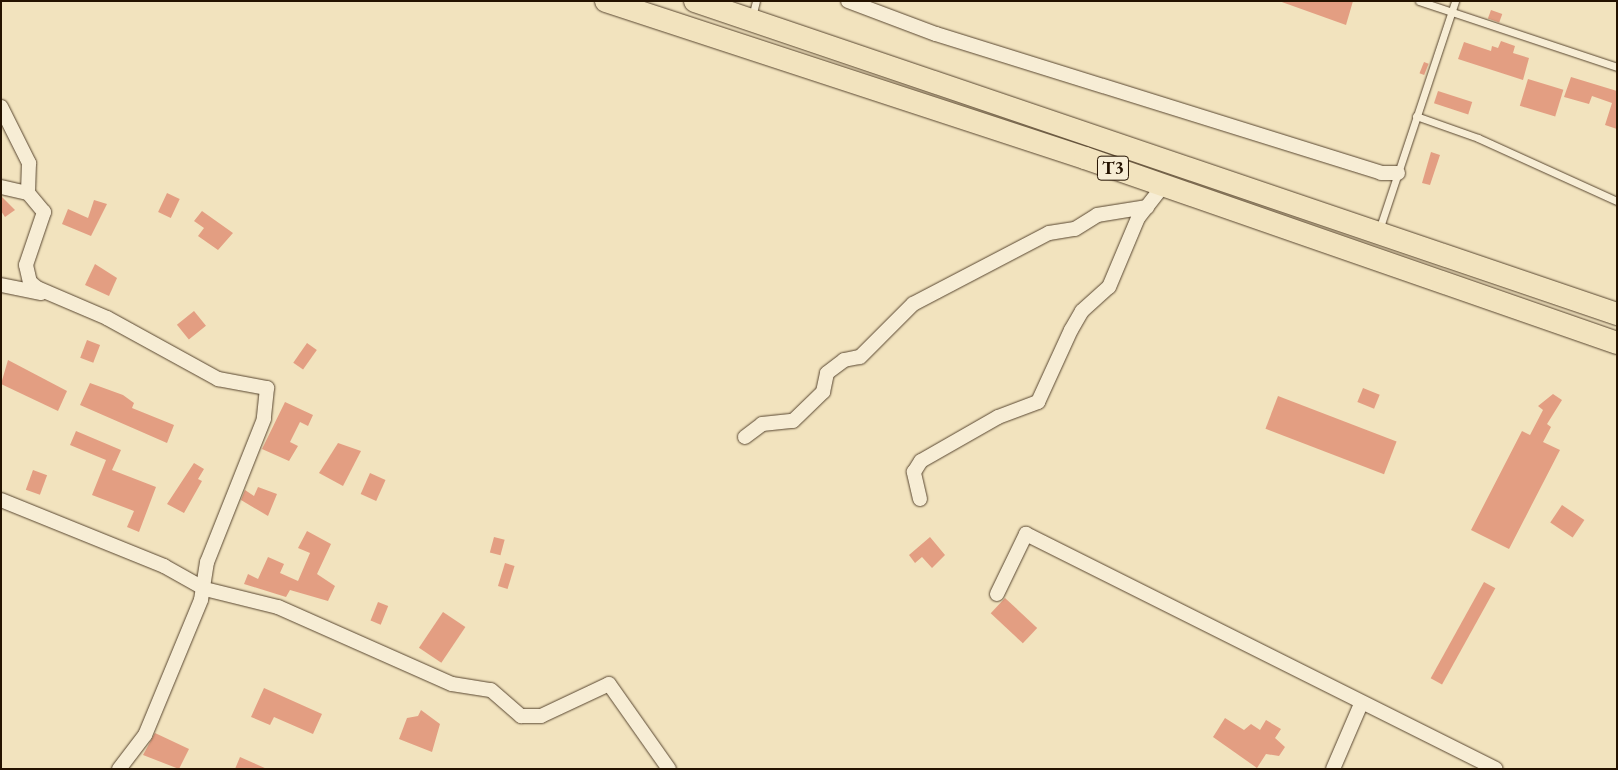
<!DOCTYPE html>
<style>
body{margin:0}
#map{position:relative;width:1618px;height:770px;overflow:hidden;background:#f2e3be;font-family:"EB Garamond",serif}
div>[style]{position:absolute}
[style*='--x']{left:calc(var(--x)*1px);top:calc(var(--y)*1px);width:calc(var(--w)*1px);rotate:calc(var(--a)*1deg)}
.building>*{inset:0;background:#e39e82;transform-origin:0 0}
.roads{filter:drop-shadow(0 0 1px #584630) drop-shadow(0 0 1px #584630)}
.service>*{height:7px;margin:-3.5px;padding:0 3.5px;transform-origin:3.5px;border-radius:3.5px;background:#f7edd5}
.minor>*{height:14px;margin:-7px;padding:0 7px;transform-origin:7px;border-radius:7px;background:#f7edd5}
.trunk>*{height:22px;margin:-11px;padding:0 11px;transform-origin:11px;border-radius:11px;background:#f2e3be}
span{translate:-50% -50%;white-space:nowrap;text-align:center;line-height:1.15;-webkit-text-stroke:4px #f7edd5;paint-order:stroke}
.shield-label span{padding:1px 4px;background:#f7edd5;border:1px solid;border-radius:4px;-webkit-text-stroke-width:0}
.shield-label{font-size:18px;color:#241200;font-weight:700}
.frame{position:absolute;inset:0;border:2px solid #241200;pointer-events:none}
</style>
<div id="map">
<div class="building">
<div style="clip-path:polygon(1279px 1px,1353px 1px,1346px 25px)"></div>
<div style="left:1491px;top:10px;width:12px;height:9px;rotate:20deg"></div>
<div style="clip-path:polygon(1501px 41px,1515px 46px,1513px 53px,1529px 58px,1523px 80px,1458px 59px,1464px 42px,1491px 51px,1492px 46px,1498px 48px)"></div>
<div style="left:1424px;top:62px;width:5px;height:12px;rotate:22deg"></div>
<div style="clip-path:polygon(1571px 77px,1617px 91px,1617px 129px,1605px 125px,1612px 103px,1592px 96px,1589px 104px,1564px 97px)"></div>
<div style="left:1528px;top:79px;width:37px;height:28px;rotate:17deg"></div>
<div style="left:1438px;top:91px;width:36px;height:13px;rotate:18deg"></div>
<div style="clip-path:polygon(1431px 152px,1440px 155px,1430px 185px,1422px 183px)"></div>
<div style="left:167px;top:193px;width:14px;height:21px;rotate:25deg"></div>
<div style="clip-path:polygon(1px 196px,15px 210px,5px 217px,1px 211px)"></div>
<div style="clip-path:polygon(94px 200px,107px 204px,91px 236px,62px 224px,68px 209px,88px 218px)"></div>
<div style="clip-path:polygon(202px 211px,233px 233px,218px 250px,198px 236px,204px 228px,194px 221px)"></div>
<div style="clip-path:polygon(95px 264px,117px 278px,109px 296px,85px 285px)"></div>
<div style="left:194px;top:311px;width:19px;height:22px;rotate:51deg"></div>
<div style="left:87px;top:340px;width:14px;height:19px;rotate:21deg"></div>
<div style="left:307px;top:343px;width:12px;height:24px;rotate:35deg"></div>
<div style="clip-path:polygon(8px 360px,67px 391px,58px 411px,1px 384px)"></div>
<div style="clip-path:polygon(90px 383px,123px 395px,134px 403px,132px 408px,174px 425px,167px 443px,80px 405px)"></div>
<div style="left:1363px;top:388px;width:18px;height:15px;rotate:22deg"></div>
<div style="clip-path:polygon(1553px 394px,1562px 400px,1547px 424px,1551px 427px,1543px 442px,1560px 450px,1509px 549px,1471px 530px,1522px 431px,1530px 435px,1543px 410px,1538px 406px)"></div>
<div style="left:1278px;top:396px;width:127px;height:35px;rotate:21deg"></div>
<div style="clip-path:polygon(285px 402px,313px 415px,308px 426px,300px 422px,290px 442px,298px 446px,289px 461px,262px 449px)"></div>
<div style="clip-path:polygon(76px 431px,121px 450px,112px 470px,156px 487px,139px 532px,127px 527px,134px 511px,92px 495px,106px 460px,70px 445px)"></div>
<div style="clip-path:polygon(338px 443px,361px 451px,343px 486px,319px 473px)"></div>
<div style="clip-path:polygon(194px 463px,204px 469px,198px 479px,202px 481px,184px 513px,167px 504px)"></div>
<div style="left:33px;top:470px;width:15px;height:21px;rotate:20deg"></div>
<div style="left:370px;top:473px;width:17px;height:23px;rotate:24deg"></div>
<div style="clip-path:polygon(258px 487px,277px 494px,268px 516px,241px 500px,245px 490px,254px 496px)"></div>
<div style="left:1562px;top:505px;width:27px;height:21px;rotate:34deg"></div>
<div style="clip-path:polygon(307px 531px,331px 544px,317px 574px,335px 586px,328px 601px,290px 590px,286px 597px,244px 584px,248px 574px,258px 579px,268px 557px,284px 564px,280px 573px,298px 581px,310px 553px,298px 548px)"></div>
<div style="left:494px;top:537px;width:11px;height:16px;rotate:15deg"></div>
<div style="clip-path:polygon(930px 537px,945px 555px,932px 568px,922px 557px,915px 563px,909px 555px)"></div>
<div style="left:505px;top:563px;width:10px;height:24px;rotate:17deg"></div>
<div style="left:1484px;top:582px;width:13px;height:110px;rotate:29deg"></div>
<div style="left:1005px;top:598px;width:44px;height:21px;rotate:43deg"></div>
<div style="left:378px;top:602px;width:11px;height:20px;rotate:22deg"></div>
<div style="left:443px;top:612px;width:27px;height:43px;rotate:34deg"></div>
<div style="clip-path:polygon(264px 688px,322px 714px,313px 734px,274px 717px,270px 725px,251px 717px)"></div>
<div style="clip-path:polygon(421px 710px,440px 724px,432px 752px,399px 739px,407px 718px,418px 716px)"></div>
<div style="clip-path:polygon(1225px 718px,1244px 730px,1251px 724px,1260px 730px,1266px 720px,1281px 729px,1275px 738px,1285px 747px,1279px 756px,1266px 754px,1257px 768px,1213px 737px)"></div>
<div style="clip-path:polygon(155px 733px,189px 749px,179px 769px,143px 755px)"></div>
<div style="clip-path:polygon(240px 757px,267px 769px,235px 769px)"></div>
</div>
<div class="roads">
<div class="service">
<div style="--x:1419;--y:1;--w:209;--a:18.4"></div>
<div style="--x:752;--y:17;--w:16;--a:-76"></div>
<div style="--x:1416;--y:116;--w:66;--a:19.5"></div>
<div style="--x:1478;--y:138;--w:153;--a:24.4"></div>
<div style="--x:1379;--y:230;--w:241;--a:-71.6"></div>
</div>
<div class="minor">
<div style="--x:848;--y:1;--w:94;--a:20.6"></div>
<div style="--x:936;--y:34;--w:466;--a:17.3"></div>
<div style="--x:1381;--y:173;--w:17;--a:0"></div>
<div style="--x:1;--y:107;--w:63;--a:63.4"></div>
<div style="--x:29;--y:163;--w:30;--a:92"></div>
<div style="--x:1;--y:187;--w:28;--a:13"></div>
<div style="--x:28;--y:193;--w:25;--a:50"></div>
<div style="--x:44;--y:212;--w:56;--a:108.8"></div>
<div style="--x:26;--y:265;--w:17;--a:77"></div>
<div style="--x:30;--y:282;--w:9;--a:41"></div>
<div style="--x:37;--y:288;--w:76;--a:23.2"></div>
<div style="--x:107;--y:318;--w:127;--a:28.8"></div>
<div style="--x:218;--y:379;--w:50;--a:10.4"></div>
<div style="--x:267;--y:388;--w:31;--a:96"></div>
<div style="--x:264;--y:419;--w:154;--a:111.7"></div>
<div style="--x:207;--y:562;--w:38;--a:99"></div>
<div style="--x:201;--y:600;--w:146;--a:112.5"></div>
<div style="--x:145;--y:735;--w:43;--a:127.4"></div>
<div style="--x:1;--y:285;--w:41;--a:11.3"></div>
<div style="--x:745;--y:437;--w:21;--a:-37"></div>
<div style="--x:762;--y:424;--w:31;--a:-6"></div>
<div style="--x:793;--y:421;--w:42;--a:-44"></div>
<div style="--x:823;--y:392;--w:19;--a:-78"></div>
<div style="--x:827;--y:373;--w:21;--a:-37"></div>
<div style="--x:844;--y:360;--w:16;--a:-11"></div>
<div style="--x:860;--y:357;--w:75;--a:-45"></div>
<div style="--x:913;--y:304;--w:153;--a:-27.6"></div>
<div style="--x:1049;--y:233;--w:26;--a:-9"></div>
<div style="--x:1075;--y:229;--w:26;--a:-32"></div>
<div style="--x:1097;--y:215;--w:51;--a:-9.1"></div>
<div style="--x:920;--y:499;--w:28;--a:-103"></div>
<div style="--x:914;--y:472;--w:13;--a:-58"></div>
<div style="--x:921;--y:461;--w:89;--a:-29.7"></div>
<div style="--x:998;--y:417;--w:43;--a:-20.6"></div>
<div style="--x:1038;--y:402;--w:79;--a:-65.4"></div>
<div style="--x:1071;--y:330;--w:22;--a:-60"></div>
<div style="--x:1082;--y:311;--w:36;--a:-42"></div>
<div style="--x:1109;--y:287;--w:75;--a:-67.2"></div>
<div style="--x:1138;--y:218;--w:41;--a:-52"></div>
<div style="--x:1;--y:500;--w:176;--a:22"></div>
<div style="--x:164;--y:566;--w:47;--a:29.3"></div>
<div style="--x:205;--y:589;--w:75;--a:13.9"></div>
<div style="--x:278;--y:607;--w:190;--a:23.9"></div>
<div style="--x:452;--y:684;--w:39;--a:9"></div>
<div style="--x:491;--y:690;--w:40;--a:41"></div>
<div style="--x:521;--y:716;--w:20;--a:0"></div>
<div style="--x:541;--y:716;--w:75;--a:-25.2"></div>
<div style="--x:609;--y:684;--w:104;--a:54.8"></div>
<div style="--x:997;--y:594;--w:67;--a:-64.2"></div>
<div style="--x:1026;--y:534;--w:525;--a:26.57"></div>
<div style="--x:1333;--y:769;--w:71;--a:-66.7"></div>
</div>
<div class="trunk">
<div style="--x:606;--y:1;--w:504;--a:18.15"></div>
<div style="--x:1085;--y:158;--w:563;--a:19.17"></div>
<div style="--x:695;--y:1;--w:974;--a:18.75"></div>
</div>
</div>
<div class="shield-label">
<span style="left:1113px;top:168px">T3</span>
</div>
<div class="frame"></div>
</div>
